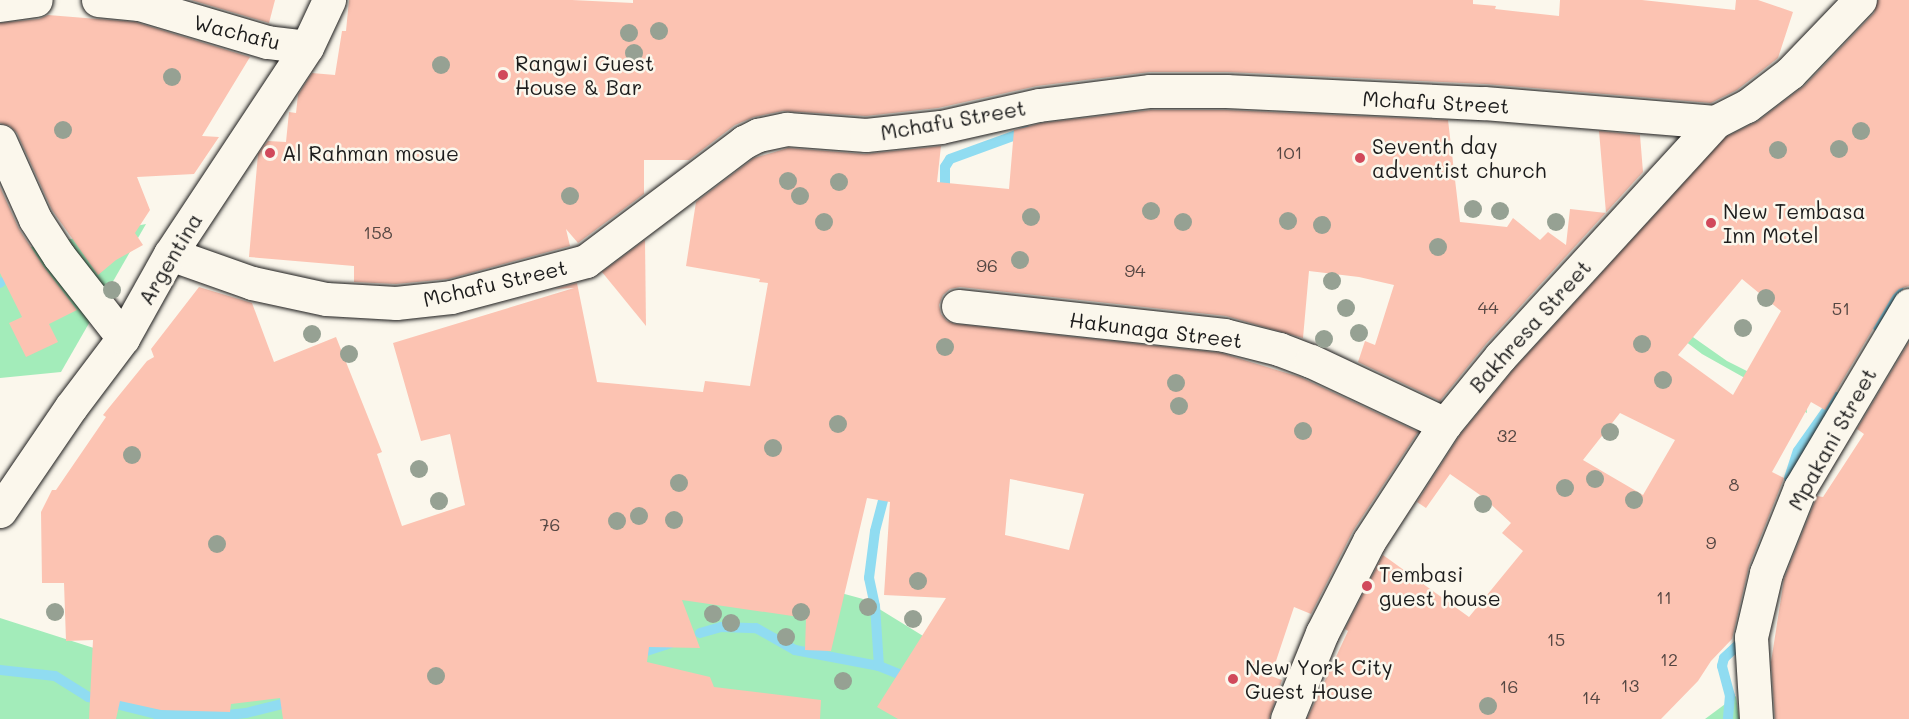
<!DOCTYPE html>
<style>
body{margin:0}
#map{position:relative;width:1909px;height:719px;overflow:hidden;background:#fbf7ec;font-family:Mali,sans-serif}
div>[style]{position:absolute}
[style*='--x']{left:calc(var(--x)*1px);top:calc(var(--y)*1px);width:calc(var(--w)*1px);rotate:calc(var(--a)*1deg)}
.green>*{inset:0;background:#a3ecba}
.stream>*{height:10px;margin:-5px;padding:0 5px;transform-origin:5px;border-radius:5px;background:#90dcf1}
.building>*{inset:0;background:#fcc3b2}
.roads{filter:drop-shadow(0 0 2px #1c1c1c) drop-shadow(0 0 2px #1c1c1c)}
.minor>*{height:33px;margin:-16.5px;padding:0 16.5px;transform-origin:16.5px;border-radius:16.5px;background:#fbf7ec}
.trees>*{width:18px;height:18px;margin:-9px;border-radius:50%;background:#96a193}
.dots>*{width:16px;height:16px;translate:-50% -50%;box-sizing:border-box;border:3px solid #fbf7ec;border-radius:50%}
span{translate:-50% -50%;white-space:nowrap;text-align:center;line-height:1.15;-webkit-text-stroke:5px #fbf7ec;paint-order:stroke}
.number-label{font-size:18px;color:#544642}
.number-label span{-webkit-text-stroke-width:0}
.street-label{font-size:21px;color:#1c1c1c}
.poi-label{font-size:21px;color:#1c1c1c}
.left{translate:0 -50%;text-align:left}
</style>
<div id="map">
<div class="green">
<div style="clip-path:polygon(146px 224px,61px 372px,0 378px,0 253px)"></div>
<div style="clip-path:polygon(1690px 335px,1727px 361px,1806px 401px,1807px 413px,1702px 354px,1685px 341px)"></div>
<div style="clip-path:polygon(749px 568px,863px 599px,954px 655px,1015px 719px,0 719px,0 618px,100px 650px)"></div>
<div style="clip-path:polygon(1736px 696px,1739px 719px,1705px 719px)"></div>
</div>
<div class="stream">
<div style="--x:945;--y:197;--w:30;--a:-90"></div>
<div style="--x:945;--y:167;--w:9;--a:-58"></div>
<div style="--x:950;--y:159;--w:82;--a:-20"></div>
<div style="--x:0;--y:283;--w:1;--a:-45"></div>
<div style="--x:1878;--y:327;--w:68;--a:-63.1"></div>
<div style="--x:1789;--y:478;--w:28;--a:-72"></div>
<div style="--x:1798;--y:451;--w:66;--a:-54.9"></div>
<div style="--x:700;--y:633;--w:22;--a:-16"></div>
<div style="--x:721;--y:627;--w:35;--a:2"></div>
<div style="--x:756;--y:628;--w:45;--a:29.4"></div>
<div style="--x:795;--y:650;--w:86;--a:10.8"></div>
<div style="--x:879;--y:666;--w:35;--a:22"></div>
<div style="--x:637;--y:654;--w:35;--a:-18"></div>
<div style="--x:879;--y:666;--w:60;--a:-93.8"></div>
<div style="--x:875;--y:606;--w:29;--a:-102"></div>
<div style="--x:869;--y:578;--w:47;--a:-82.7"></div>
<div style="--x:875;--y:531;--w:43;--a:-75.3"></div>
<div style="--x:0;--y:670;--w:55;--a:6.2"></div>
<div style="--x:55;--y:676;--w:39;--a:32"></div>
<div style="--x:88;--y:697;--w:70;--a:14"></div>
<div style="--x:156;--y:714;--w:62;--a:1.8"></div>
<div style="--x:218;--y:716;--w:28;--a:-6"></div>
<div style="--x:246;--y:713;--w:49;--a:-14"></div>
<div style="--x:1728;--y:718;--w:22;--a:-85"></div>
<div style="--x:1730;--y:696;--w:31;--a:-105"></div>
<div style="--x:1722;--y:666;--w:8;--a:-76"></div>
<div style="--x:1724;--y:658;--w:26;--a:-43"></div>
</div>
<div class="building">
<div style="clip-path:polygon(191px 0,275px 0,269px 23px)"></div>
<div style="clip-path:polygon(349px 0,572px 0,633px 3px,633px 0,1473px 0,1473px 4px,1496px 6px,1495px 9px,1559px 16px,1560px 0,1642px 0,1735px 10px,1736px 0,1758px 0,1793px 12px,1778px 58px,1737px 90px,1711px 103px,1485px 84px,1227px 72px,1150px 72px,1037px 86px,938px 108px,866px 116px,783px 111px,754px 117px,735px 125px,689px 160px,644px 160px,644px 194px,578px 243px,566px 229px,570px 246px,448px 279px,396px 284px,354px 282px,354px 266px,249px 257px,258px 154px,268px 141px,286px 142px,289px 112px,296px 113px,298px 95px,312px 73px,335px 75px,342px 31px,346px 31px)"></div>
<div style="clip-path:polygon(evenodd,1878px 0,1909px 0,1909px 286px,1899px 289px,1893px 295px,1825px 410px,1811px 402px,1772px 472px,1784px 478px,1749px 566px,1732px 639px,1711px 661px,1698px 681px,1661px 719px,1307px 719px,1348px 631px,1345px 629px,1383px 555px,1469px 617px,1523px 551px,1502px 533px,1511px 523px,1483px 497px,1450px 474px,1426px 508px,1417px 502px,1460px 435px,1514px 369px,1726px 137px,1758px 121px,1804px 86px,1874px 13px,1878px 0,1742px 279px,1781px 311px,1733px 395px,1678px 355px,1742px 279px,1878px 0,1620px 413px,1675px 440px,1643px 495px,1583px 460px,1620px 413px)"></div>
<div style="clip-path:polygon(48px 15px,135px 22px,250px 57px,202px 136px,219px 137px,194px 174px,137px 177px,150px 210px,135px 233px,143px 245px,116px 260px,98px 275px,52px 210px,17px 133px,10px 126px,0 123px,0 23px,39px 19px)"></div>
<div style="clip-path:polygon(evenodd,1151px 110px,1226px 110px,1448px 120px,1460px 222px,1507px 227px,1513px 218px,1540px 240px,1548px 232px,1566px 245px,1570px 209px,1606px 213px,1599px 131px,1640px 135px,1643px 172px,1486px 344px,1440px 401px,1358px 362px,1365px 341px,1375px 345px,1394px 285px,1359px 277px,1309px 271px,1303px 338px,1226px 316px,960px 287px,950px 289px,943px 295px,939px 305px,941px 314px,947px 321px,955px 324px,1221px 353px,1300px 377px,1418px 432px,1353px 531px,1311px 614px,1294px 607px,1271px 676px,1282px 680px,1269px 719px,898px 719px,877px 707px,946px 598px,884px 595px,890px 502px,867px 498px,831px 651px,805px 650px,806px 618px,682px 600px,700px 648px,649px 647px,647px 662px,710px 677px,714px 687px,821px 700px,820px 719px,283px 719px,280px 698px,231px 704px,230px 712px,161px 710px,120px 701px,116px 719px,89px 719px,93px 640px,66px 641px,64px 583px,42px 583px,41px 512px,52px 490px,56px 490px,106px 417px,103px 415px,147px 361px,154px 357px,151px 349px,199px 287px,252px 303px,274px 362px,336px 337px,382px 452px,377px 454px,402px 526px,465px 505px,450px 434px,421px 441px,393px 343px,574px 288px,555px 289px,577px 283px,597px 382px,703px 392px,705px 381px,750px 386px,768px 283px,759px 282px,760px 279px,686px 266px,696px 202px,754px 158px,788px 148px,865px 154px,941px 146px,937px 182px,1009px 189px,1014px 130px,1042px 123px,1151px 110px,1010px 479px,1084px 494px,1069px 550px,1005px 535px,1010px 479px)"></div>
<div style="clip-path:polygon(0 187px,19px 229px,44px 267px,77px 310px,49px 324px,58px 342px,26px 357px,9px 323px,22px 317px,0 273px)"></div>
<div style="clip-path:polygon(645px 240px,646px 326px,602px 272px)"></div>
<div style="clip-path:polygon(1909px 342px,1909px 719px,1775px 719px,1771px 662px,1784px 579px,1817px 496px,1823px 497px,1864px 434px,1857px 429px)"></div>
</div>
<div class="roads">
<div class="minor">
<div style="--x:98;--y:0;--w:41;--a:5.6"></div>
<div style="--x:139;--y:4;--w:134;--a:16.5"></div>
<div style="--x:267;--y:42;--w:40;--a:7.1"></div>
<div style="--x:0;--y:5;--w:36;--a:-8"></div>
<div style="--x:0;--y:141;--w:85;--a:65.8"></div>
<div style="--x:35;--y:219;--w:44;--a:57"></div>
<div style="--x:59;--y:256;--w:104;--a:52"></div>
<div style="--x:170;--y:254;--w:87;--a:19.5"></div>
<div style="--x:252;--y:283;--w:76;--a:12.2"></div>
<div style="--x:326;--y:299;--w:70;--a:3.3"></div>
<div style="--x:396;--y:303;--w:55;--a:-6.2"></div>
<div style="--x:451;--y:297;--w:140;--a:-14.9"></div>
<div style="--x:586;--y:261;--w:198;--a:-37"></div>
<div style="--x:744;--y:142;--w:16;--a:-27"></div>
<div style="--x:758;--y:135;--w:30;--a:-12"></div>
<div style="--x:787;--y:129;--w:79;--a:4.3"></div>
<div style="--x:866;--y:135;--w:75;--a:-6.1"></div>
<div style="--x:941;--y:127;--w:100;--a:-12.7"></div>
<div style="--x:1039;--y:105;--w:112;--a:-7.2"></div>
<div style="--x:1150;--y:91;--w:76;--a:0"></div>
<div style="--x:1226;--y:91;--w:258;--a:2.7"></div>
<div style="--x:1484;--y:103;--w:232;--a:4.7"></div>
<div style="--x:958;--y:306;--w:268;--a:6.2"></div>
<div style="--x:1224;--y:335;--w:57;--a:14.3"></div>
<div style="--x:1279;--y:349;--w:34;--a:21"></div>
<div style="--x:1311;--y:361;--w:148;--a:25.2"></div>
<div style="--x:0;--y:511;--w:126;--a:-55.7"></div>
<div style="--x:71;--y:407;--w:86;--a:-53"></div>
<div style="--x:123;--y:338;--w:96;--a:-60.8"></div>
<div style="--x:170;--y:254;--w:248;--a:-56.5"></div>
<div style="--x:307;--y:47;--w:52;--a:-64.9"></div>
<div style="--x:1287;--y:719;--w:93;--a:-67.9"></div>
<div style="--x:1322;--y:633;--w:103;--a:-62.9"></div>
<div style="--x:1369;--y:541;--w:140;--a:-57"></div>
<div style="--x:1445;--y:424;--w:87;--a:-50.6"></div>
<div style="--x:1500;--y:357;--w:319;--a:-47.5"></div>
<div style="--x:1715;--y:122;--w:36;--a:-27"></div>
<div style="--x:1747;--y:106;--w:54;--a:-37.5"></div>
<div style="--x:1790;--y:73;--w:101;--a:-46.2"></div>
<div style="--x:1756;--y:719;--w:82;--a:-93.5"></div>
<div style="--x:1751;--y:637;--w:66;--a:-76.8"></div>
<div style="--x:1766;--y:573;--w:92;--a:-68.2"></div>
<div style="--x:1800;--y:488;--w:213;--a:-59.2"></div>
</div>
</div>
<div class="trees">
<div style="left:659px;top:31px"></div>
<div style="left:629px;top:33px"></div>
<div style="left:634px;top:53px"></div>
<div style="left:441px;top:65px"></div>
<div style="left:172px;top:77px"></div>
<div style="left:63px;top:130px"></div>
<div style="left:1861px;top:131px"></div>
<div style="left:1839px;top:149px"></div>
<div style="left:1778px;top:150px"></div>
<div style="left:788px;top:181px"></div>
<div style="left:839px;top:182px"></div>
<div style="left:570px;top:196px"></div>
<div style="left:800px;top:196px"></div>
<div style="left:1473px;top:209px"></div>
<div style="left:1151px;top:211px"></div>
<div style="left:1500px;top:211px"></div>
<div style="left:1031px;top:217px"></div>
<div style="left:1288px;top:221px"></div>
<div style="left:824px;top:222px"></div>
<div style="left:1183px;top:222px"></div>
<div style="left:1556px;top:222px"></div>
<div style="left:1322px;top:225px"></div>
<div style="left:1438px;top:247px"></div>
<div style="left:1020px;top:260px"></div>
<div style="left:1332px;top:281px"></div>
<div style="left:112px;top:290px"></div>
<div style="left:1766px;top:298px"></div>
<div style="left:1346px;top:308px"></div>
<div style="left:1743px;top:328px"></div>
<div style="left:1359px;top:333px"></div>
<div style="left:312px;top:334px"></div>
<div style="left:1324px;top:339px"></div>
<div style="left:1642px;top:344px"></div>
<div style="left:945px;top:347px"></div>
<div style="left:349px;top:354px"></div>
<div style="left:1663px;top:380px"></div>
<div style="left:1176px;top:383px"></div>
<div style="left:1179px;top:406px"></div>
<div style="left:838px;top:424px"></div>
<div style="left:1303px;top:431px"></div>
<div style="left:1610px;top:432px"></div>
<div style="left:773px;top:448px"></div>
<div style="left:132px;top:455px"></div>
<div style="left:419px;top:469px"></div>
<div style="left:1595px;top:479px"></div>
<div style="left:679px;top:483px"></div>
<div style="left:1565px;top:488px"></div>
<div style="left:1634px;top:500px"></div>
<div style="left:439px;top:501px"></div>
<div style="left:1483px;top:504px"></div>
<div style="left:639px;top:516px"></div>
<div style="left:674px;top:520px"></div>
<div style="left:617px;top:521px"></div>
<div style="left:217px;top:544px"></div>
<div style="left:918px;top:581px"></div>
<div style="left:868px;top:607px"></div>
<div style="left:55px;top:612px"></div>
<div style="left:801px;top:612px"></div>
<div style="left:713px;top:614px"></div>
<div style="left:913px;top:619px"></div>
<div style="left:731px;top:623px"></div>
<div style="left:786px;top:637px"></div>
<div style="left:436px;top:676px"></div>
<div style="left:843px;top:681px"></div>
<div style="left:1488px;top:706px"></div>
</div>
<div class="dots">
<div style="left:503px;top:75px;background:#d1495b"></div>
<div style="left:270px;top:153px;background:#d1495b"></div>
<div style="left:1360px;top:158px;background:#d1495b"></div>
<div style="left:1711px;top:223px;background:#d1495b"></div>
<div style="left:1367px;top:586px;background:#d1495b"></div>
<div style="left:1233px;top:679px;background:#d1495b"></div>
</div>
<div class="number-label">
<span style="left:1289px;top:152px">101</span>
<span style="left:378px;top:232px">158</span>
<span style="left:987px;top:265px">96</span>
<span style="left:1135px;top:270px">94</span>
<span style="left:1488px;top:307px">44</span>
<span style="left:1841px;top:308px">51</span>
<span style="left:1507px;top:435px">32</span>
<span style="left:1734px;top:484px">8</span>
<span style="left:550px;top:524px">76</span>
<span style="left:1711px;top:542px">9</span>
<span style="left:1664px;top:597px">11</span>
<span style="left:1556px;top:639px">15</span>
<span style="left:1669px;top:659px">12</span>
<span style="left:1630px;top:685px">13</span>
<span style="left:1509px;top:686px">16</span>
<span style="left:1591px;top:697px">14</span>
</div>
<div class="street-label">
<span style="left:237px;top:32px;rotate:14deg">Wachafu</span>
<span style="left:1436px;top:102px;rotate:3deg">Mchafu Street</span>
<span style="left:953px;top:120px;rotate:-10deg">Mchafu Street</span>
<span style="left:170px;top:259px;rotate:-59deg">Argentina</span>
<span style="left:495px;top:283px;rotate:-13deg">Mchafu Street</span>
<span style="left:1530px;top:326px;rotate:-48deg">Bakhresa Street</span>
<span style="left:1156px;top:330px;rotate:7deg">Hakunaga Street</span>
<span style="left:1832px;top:439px;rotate:-61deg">Mpakani Street</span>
</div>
<div class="poi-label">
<span class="left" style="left:515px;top:75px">Rangwi Guest<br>House &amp; Bar</span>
<span class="left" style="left:1372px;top:158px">Seventh day<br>adventist church</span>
<span class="left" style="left:282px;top:153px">Al Rahman mosue</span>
<span class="left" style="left:1723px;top:223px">New Tembasa<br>Inn Motel</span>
<span class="left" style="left:1379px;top:586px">Tembasi<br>guest house</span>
<span class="left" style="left:1245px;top:679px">New York City<br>Guest House</span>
</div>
</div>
